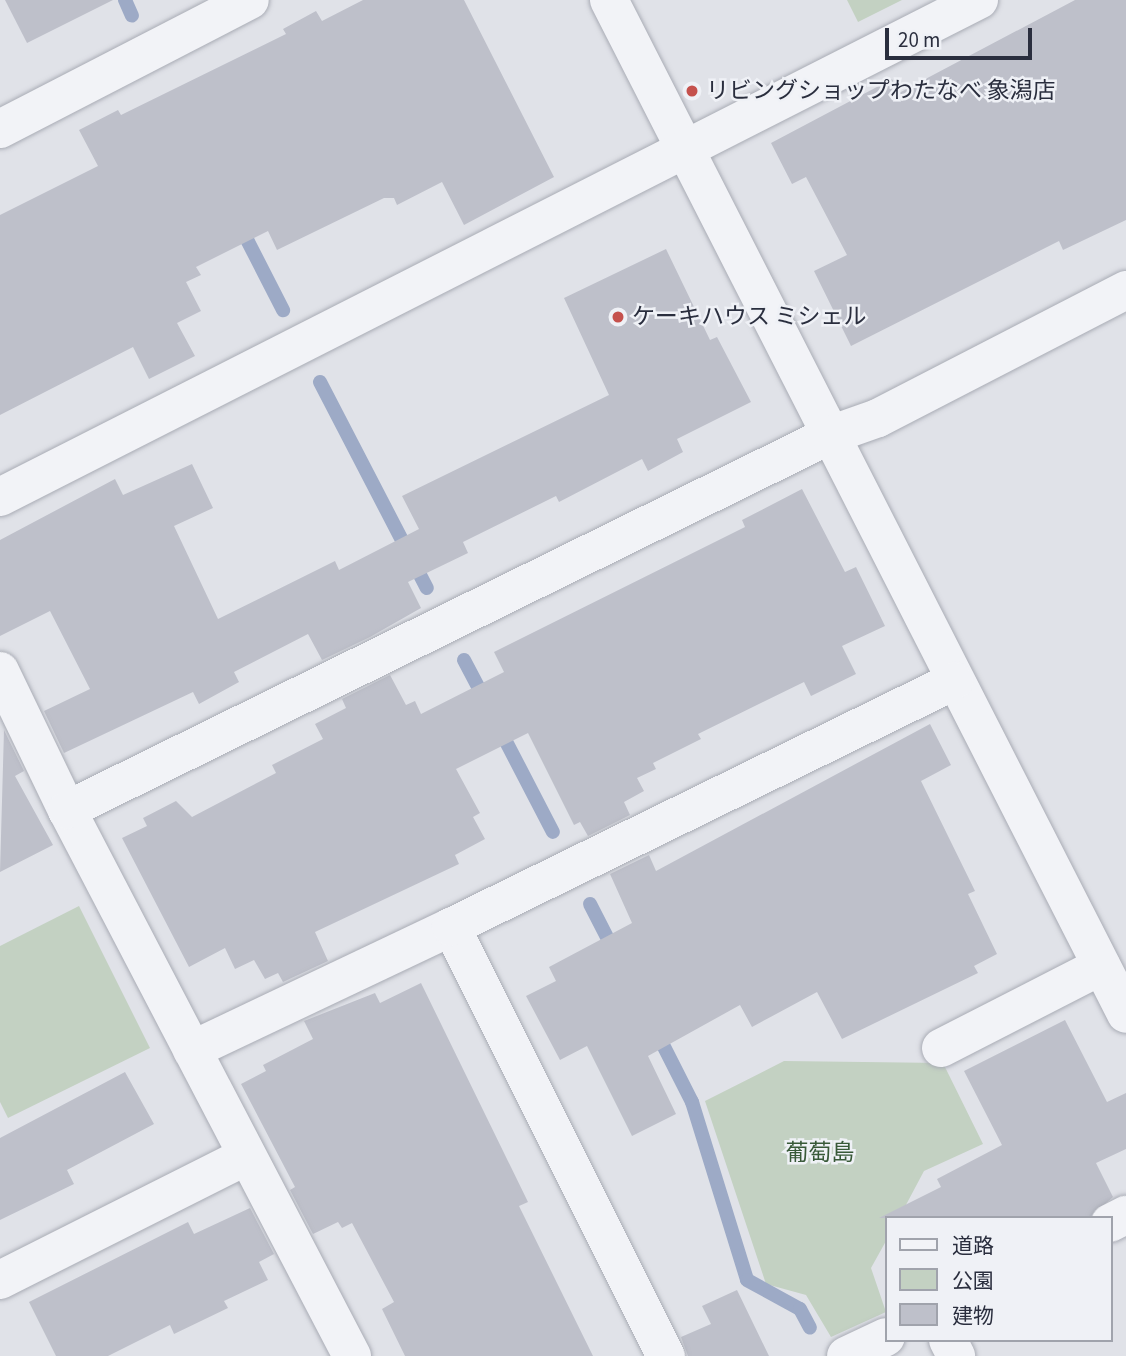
<!DOCTYPE html>
<meta charset="utf-8">
<style>
body{margin:0}
#map{position:relative;width:1126px;height:1356px;overflow:hidden;background:#e0e2e8;font-family:"Source Sans 3","Noto Sans JP",sans-serif}
div>[style]{position:absolute}
[style*='--x']{left:calc(var(--x)*1px);top:calc(var(--y)*1px);width:calc(var(--w)*1px);rotate:calc(var(--a)*1deg)}
.green>*{inset:0;background:#c3d1c2}
.stream>*{height:14px;margin:-7px;padding:0 7px;transform-origin:7px;border-radius:7px;background:#9daac6}
.building>*{inset:0;background:#bec0ca}
.roads{filter:drop-shadow(0 0 2px #a9acb5) drop-shadow(0 0 2px #a9acb5)}
.minor>*{height:38px;margin:-19px;padding:0 19px;transform-origin:19px;border-radius:19px;background:#f2f3f7}
.dots>*{width:19px;height:19px;translate:-50% -50%;box-sizing:border-box;border:4px solid #eff1f6;border-radius:50%}
span{translate:-50% -50%;white-space:nowrap;text-align:center;line-height:1.15;-webkit-text-stroke:5px #eff1f6;paint-order:stroke}
.poi-label{font-size:23px;color:#2a2e3e}
.left{translate:0 -50%;text-align:left}
.park-label{font-size:23px;color:#385938}
.legend{position:absolute;left:885px;top:1216px;width:228px;height:126px;box-sizing:border-box;background:#eff1f6;border:2px solid #a0a3ac;margin:0;padding:9px 12px;list-style:none;font-size:21px;color:#2a2e3e}
.legend li{display:flex;align-items:center;gap:14px;height:35px}
.legend b{width:35px;border:2px solid #a0a3ac}
.scale{position:absolute;left:885px;top:28px;width:147px;height:32px;box-sizing:border-box;border:4px solid #2a2e3e;border-top:0;padding-left:9px;font-size:21px;line-height:24px;white-space:nowrap;color:#2a2e3e;-webkit-text-stroke:5px #eff1f6;paint-order:stroke}
</style>
<div id="map">
<div class="green">
<div style="clip-path:polygon(847px 0,902px 0,858px 22px)"></div>
<div style="clip-path:polygon(79px 906px,150px 1048px,8px 1118px,0 1102px,0 946px)"></div>
<div style="clip-path:polygon(784px 1061px,943px 1063px,983px 1144px,924px 1171px,899px 1218px,886px 1218px,886px 1241px,871px 1268px,886px 1312px,831px 1337px,806px 1295px,766px 1284px,705px 1101px)"></div>
</div>
<div class="stream">
<div style="--x:125;--y:0;--w:17;--a:66"></div>
<div style="--x:239;--y:224;--w:97;--a:62.9"></div>
<div style="--x:320;--y:382;--w:232;--a:62.6"></div>
<div style="--x:464;--y:660;--w:45;--a:62.3"></div>
<div style="--x:499;--y:728;--w:117;--a:62.6"></div>
<div style="--x:590;--y:904;--w:53;--a:62.9"></div>
<div style="--x:656;--y:1031;--w:80;--a:63.1"></div>
<div style="--x:692;--y:1102;--w:186;--a:72.8"></div>
<div style="--x:747;--y:1280;--w:60;--a:28.7"></div>
<div style="--x:800;--y:1309;--w:21;--a:62"></div>
</div>
<div class="building">
<div style="clip-path:polygon(5px 0,113px 0,27px 43px)"></div>
<div style="clip-path:polygon(363px 0,464px 0,554px 177px,464px 225px,442px 182px,397px 205px,394px 198px,384px 198px,277px 250px,268px 231px,196px 267px,201px 275px,186px 282px,201px 311px,177px 323px,195px 356px,149px 379px,133px 347px,0 415px,0 215px,98px 166px,79px 130px,118px 110px,121px 115px,286px 34px,283px 29px,316px 11px,322px 21px)"></div>
<div style="clip-path:polygon(1075px 0,1126px 0,1126px 220px,1063px 250px,1059px 241px,851px 346px,814px 271px,847px 255px,806px 177px,792px 184px,771px 143px,892px 79px,899px 93px)"></div>
<div style="clip-path:polygon(666px 249px,710px 340px,717px 337px,751px 402px,677px 439px,683px 452px,648px 471px,642px 459px,559px 502px,556px 496px,463px 542px,468px 553px,408px 582px,421px 608px,370px 637px,322px 660px,308px 634px,234px 672px,239px 682px,199px 704px,193px 692px,64px 753px,44px 711px,90px 689px,50px 611px,0 636px,0 540px,115px 479px,123px 495px,192px 464px,213px 508px,174px 526px,218px 619px,335px 561px,339px 570px,419px 529px,402px 496px,609px 395px,564px 298px)"></div>
<div style="clip-path:polygon(802px 489px,845px 572px,856px 567px,885px 626px,842px 646px,856px 674px,811px 696px,804px 682px,698px 734px,701px 739px,653px 763px,656px 769px,637px 778px,644px 791px,624px 802px,630px 815px,588px 836px,580px 822px,574px 825px,528px 733px,456px 769px,480px 813px,473px 817px,485px 839px,455px 855px,459px 864px,315px 932px,328px 961px,283px 982px,278px 973px,265px 979px,254px 960px,235px 969px,225px 948px,189px 967px,122px 838px,147px 826px,143px 818px,176px 801px,192px 817px,276px 773px,272px 765px,323px 739px,315px 724px,346px 708px,342px 699px,390px 675px,406px 705px,415px 701px,421px 714px,504px 672px,494px 652px,745px 527px,742px 520px)"></div>
<div style="clip-path:polygon(930px 724px,951px 765px,921px 781px,975px 891px,968px 894px,997px 954px,974px 966px,978px 973px,842px 1039px,817px 992px,752px 1027px,740px 1005px,648px 1056px,676px 1114px,632px 1136px,587px 1046px,560px 1060px,526px 996px,556px 981px,549px 967px,632px 923px,610px 874px,649px 855px,656px 871px)"></div>
<div style="clip-path:polygon(4px 730px,24px 771px,15px 776px,53px 845px,0 872px)"></div>
<div style="clip-path:polygon(421px 983px,528px 1202px,519px 1206px,593px 1356px,405px 1356px,382px 1309px,394px 1302px,352px 1223px,342px 1228px,338px 1222px,313px 1234px,290px 1190px,295px 1187px,241px 1084px,266px 1071px,263px 1065px,313px 1039px,304px 1021px,375px 993px,380px 1003px)"></div>
<div style="clip-path:polygon(1065px 1020px,1107px 1102px,1126px 1093px,1126px 1149px,1096px 1163px,1113px 1197px,1089px 1218px,879px 1218px,941px 1187px,937px 1179px,1002px 1145px,964px 1071px)"></div>
<div style="clip-path:polygon(125px 1072px,154px 1124px,67px 1170px,74px 1184px,0 1220px,0 1138px)"></div>
<div style="clip-path:polygon(250px 1208px,274px 1254px,259px 1262px,268px 1280px,224px 1301px,228px 1308px,174px 1334px,170px 1325px,108px 1356px,56px 1356px,29px 1302px,188px 1222px,194px 1234px)"></div>
<div style="clip-path:polygon(737px 1290px,769px 1356px,688px 1356px,681px 1337px,711px 1324px,702px 1306px)"></div>
</div>
<div class="roads">
<div class="minor">
<div style="--x:609;--y:0;--w:1138;--a:62.98"></div>
<div style="--x:0;--y:129;--w:281;--a:-27.3"></div>
<div style="--x:0;--y:497;--w:1098;--a:-26.92"></div>
<div style="--x:0;--y:671;--w:154;--a:64.3"></div>
<div style="--x:941;--y:1048;--w:180;--a:-27.1"></div>
<div style="--x:192;--y:1050;--w:287;--a:-25.4"></div>
<div style="--x:1110;--y:1223;--w:18;--a:-27"></div>
<div style="--x:0;--y:1280;--w:276;--a:-26.7"></div>
<div style="--x:948;--y:1340;--w:18;--a:63"></div>
<div style="--x:352;--y:1356;--w:616;--a:-117.56"></div>
<div style="--x:67;--y:810;--w:850;--a:-26.17"></div>
<div style="--x:830;--y:435;--w:51;--a:-19.5"></div>
<div style="--x:878;--y:418;--w:279;--a:-27.3"></div>
<div style="--x:666;--y:1356;--w:480;--a:-116.6"></div>
<div style="--x:451;--y:927;--w:560;--a:-26.06"></div>
<div style="--x:846;--y:1356;--w:44;--a:-25.4"></div>
</div>
</div>
<div class="dots">
<div style="left:692px;top:91px;background:#c5514d"></div>
<div style="left:618px;top:317px;background:#c5514d"></div>
</div>
<div class="poi-label">
<span class="left" style="left:706px;top:91px">リビングショップわたなべ 象潟店</span>
<span class="left" style="left:632px;top:317px">ケーキハウス ミシェル</span>
</div>
<div class="park-label">
<span style="left:820px;top:1153px">葡萄島</span>
</div>
<ul class="legend">
<li><b style="height:9px;background:#f2f3f7"></b>道路</li>
<li><b style="height:19px;background:#c3d1c2"></b>公園</li>
<li><b style="height:19px;background:#bec0ca"></b>建物</li>
</ul>
<div class="scale">20 m</div>
</div>
